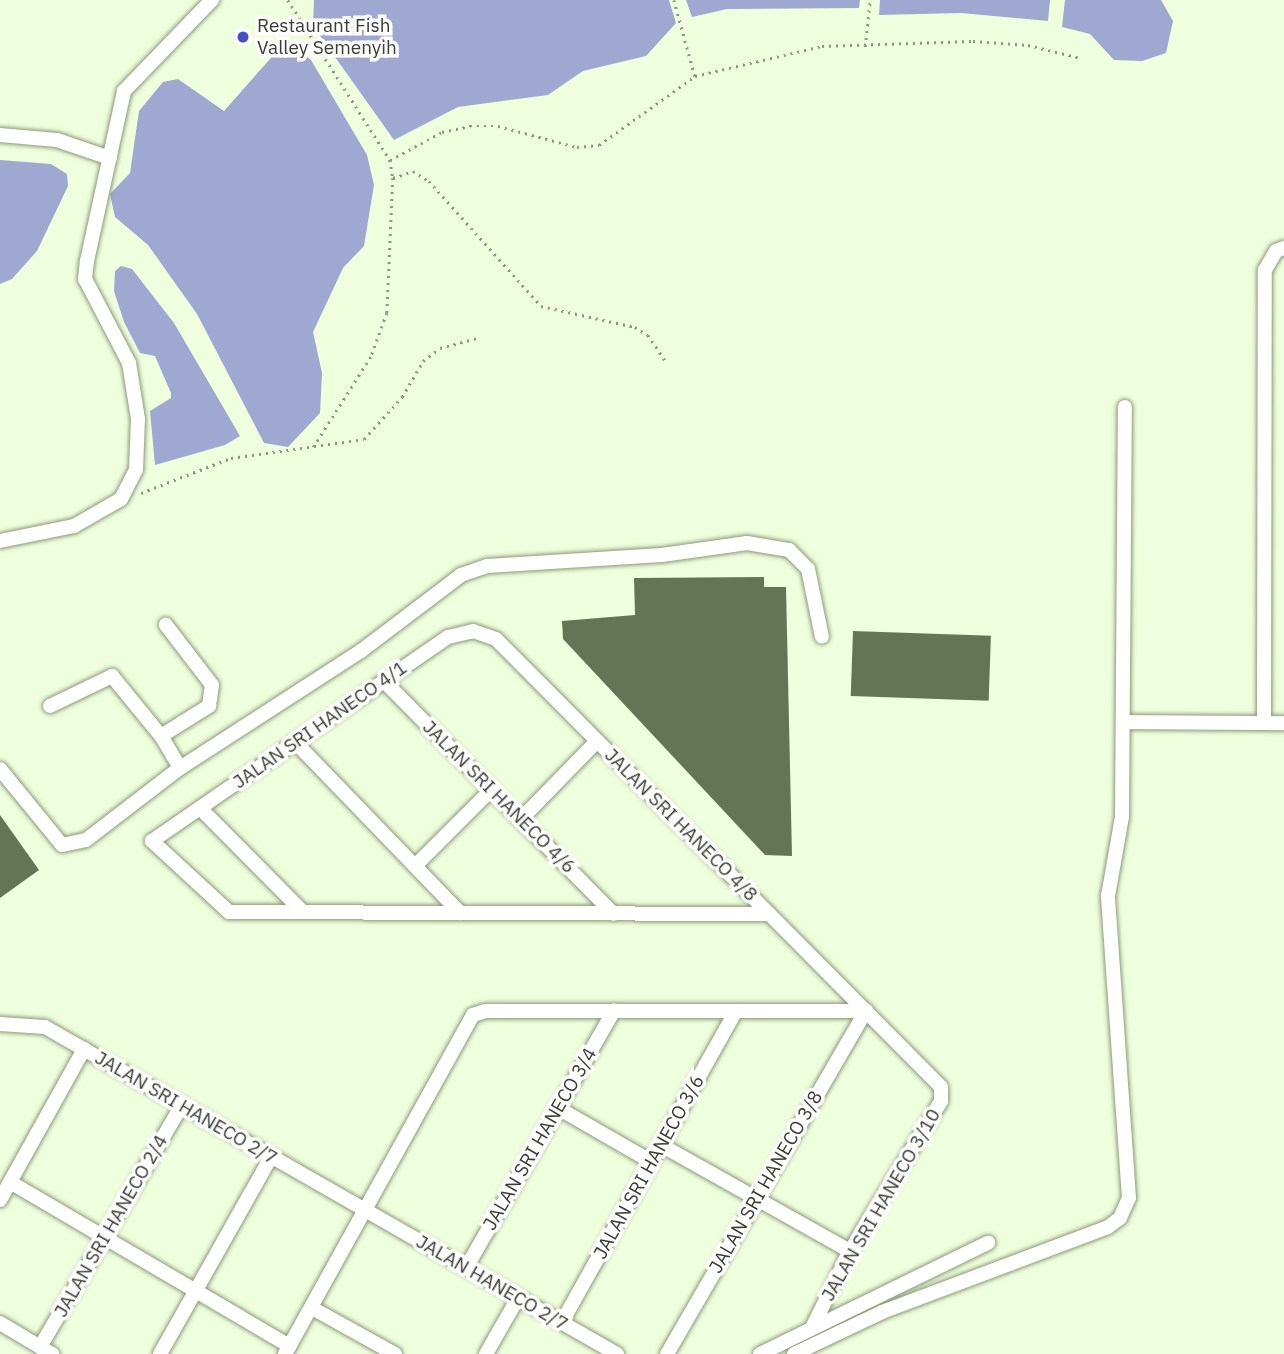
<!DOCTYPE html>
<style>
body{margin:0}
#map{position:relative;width:1284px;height:1354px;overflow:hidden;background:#efffdd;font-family:"IBM Plex Sans",sans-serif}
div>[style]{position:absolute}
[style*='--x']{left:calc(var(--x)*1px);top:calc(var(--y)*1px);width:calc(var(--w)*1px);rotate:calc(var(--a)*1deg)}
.water>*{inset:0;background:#9ea8d1}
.building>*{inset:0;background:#667456;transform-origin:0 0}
.path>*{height:2.5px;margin-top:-1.25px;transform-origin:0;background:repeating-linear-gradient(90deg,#8c9780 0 2px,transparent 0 7px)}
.roads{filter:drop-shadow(0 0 2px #8c9a7b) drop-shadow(0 0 2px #8c9a7b)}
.minor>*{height:14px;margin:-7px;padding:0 7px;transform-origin:7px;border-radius:7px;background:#fff}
.dots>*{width:19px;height:19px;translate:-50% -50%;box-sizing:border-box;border:4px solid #fff;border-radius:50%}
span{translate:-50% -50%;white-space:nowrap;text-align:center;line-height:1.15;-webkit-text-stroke:7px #fff;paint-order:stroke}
.poi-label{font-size:19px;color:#383e31}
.left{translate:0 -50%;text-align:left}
.street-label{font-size:19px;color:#383e31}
</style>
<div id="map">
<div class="water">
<div style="clip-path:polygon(314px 0,669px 0,676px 23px,646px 56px,583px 71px,548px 95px,458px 107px,394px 140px,313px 26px)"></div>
<div style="clip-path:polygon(686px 0,860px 0,859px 8px,727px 9px,692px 17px)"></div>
<div style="clip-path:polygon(880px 0,1050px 0,1048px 21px,961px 13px,879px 15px)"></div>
<div style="clip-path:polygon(1065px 0,1161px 0,1173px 21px,1166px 53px,1142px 61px,1114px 60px,1090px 34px,1062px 27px)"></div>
<div style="clip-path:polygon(293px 45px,311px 60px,367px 155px,374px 185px,364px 246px,343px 268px,313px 332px,322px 373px,320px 413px,288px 447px,264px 443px,197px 314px,148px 245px,115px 217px,110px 194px,130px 173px,139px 111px,163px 82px,178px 79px,224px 111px,277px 51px)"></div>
<div style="clip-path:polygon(0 160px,51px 164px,67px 174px,68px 186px,37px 251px,12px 279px,0 284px)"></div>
<div style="clip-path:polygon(121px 266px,132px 269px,174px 323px,240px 436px,225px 445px,155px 465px,150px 411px,171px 398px,171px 393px,155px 356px,140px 353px,124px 322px,114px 291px,115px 271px)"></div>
</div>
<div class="building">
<div style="clip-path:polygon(764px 577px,764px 587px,786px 587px,792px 856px,765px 855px,563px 639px,562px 621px,635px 615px,634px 578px)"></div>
<div style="left:853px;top:631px;width:138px;height:65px;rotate:2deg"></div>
<div style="clip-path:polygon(0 815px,39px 870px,0 898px)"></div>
</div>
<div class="path">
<div style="--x:288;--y:0;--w:190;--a:57.5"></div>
<div style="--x:390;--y:160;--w:18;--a:81"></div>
<div style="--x:393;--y:178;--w:135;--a:92.5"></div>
<div style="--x:387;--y:313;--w:47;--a:110"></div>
<div style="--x:371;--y:357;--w:108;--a:122.5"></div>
<div style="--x:674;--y:0;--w:79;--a:74.6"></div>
<div style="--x:865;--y:47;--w:47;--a:-83.9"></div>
<div style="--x:390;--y:160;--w:59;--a:-28.3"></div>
<div style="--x:442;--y:132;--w:29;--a:-12"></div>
<div style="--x:470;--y:126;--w:28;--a:0"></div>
<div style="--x:498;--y:126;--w:82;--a:14.9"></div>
<div style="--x:577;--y:147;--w:22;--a:-5"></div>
<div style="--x:599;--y:145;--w:118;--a:-35.7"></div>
<div style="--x:695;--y:76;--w:130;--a:-13.3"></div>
<div style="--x:822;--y:46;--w:151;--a:-1.9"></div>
<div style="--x:973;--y:41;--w:55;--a:4.2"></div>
<div style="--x:1028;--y:45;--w:55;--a:13.8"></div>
<div style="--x:393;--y:178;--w:21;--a:-19"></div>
<div style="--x:413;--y:171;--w:19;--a:32"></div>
<div style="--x:429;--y:181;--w:168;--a:48.1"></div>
<div style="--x:541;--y:306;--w:96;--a:12.6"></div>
<div style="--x:635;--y:327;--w:15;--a:32"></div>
<div style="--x:648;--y:335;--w:32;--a:56"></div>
<div style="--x:141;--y:493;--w:97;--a:-21.3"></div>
<div style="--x:231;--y:458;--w:134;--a:-8.1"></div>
<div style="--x:364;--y:439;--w:57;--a:-47.9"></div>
<div style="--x:402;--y:397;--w:42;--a:-59.7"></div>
<div style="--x:423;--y:361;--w:21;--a:-37"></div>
<div style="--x:440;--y:348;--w:39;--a:-15"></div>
</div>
<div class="roads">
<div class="minor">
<div style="--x:0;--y:135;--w:57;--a:5"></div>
<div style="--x:57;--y:140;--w:56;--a:18.8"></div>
<div style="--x:0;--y:541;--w:76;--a:-11.5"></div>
<div style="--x:74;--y:526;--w:54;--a:-29.9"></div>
<div style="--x:121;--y:499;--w:33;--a:-63"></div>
<div style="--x:136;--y:470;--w:51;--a:-87.8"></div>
<div style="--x:138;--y:419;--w:57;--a:-99.1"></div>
<div style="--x:129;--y:363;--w:95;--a:-117.6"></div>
<div style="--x:85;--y:279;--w:18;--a:-84"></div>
<div style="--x:87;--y:261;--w:174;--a:-77.7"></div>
<div style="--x:124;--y:91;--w:127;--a:-46"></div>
<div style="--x:384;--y:681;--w:327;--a:45.4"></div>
<div style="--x:50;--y:706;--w:69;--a:-25.8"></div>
<div style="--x:112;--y:676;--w:77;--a:50.8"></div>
<div style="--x:161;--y:736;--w:37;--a:59"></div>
<div style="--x:1123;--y:722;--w:161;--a:0.4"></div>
<div style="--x:1264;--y:723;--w:453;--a:-89.9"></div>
<div style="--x:1265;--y:270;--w:22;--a:-60"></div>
<div style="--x:1276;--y:251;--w:9;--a:-21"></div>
<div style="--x:161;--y:736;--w:57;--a:-32"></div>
<div style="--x:209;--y:706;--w:21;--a:-82"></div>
<div style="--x:212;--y:685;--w:76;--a:-127.5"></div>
<div style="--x:295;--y:742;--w:238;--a:46"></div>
<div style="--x:0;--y:769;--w:98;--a:50.8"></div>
<div style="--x:62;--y:845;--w:25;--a:-12"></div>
<div style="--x:86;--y:840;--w:118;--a:-37.5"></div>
<div style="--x:180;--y:768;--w:216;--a:-32.9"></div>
<div style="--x:361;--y:651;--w:126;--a:-37.2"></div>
<div style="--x:461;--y:575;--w:28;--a:-19"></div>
<div style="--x:487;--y:566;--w:175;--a:-3.6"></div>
<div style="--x:662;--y:555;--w:86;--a:-8"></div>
<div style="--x:747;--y:543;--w:43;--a:9.5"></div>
<div style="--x:789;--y:550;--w:27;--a:45"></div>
<div style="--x:808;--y:569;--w:69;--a:78.4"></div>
<div style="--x:200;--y:808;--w:146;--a:45.3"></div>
<div style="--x:521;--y:819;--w:109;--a:-45.7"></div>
<div style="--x:415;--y:866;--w:107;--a:-45"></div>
<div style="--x:769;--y:914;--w:540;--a:-179.79"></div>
<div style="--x:229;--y:912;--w:105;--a:-137.3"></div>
<div style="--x:152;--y:841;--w:359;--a:-34.6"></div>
<div style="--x:448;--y:637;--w:26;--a:-13"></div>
<div style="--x:473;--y:631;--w:24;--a:19"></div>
<div style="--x:496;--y:639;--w:631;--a:45.19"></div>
<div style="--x:941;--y:1087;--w:14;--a:90"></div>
<div style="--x:941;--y:1101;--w:175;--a:121.2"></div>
<div style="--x:850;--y:1251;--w:86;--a:116.3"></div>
<div style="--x:0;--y:1024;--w:45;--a:3.8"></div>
<div style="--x:45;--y:1027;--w:659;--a:29.76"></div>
<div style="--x:558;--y:1108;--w:108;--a:29.9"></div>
<div style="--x:661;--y:1145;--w:217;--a:29.3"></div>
<div style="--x:10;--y:1182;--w:324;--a:30.4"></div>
<div style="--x:0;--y:1200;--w:173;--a:-60.9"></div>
<div style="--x:466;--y:1268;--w:297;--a:-60.1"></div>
<div style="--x:312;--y:1308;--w:95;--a:29"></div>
<div style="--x:562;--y:1322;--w:356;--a:-60.8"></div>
<div style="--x:0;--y:1323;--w:61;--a:30.8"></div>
<div style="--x:40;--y:1347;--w:281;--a:-59.6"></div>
<div style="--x:160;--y:1354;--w:226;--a:-60.6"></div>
<div style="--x:285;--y:1354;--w:388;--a:-61"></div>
<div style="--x:473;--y:1015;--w:13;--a:-18"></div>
<div style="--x:485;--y:1011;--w:381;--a:0"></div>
<div style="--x:486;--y:1354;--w:64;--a:-60.3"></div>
<div style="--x:667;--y:1354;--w:397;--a:-59.9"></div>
<div style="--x:760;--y:1354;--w:254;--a:-26"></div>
<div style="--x:794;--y:1354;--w:98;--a:-25.5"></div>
<div style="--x:882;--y:1312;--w:241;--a:-20.6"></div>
<div style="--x:1108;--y:1227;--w:15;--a:-37"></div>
<div style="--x:1120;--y:1218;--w:22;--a:-66"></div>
<div style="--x:1129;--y:1198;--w:303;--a:-94"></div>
<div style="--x:1108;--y:896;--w:80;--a:-80"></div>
<div style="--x:1122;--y:817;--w:410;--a:-89.6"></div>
</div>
</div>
<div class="dots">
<div style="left:243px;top:37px;background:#4650c5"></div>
</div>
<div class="poi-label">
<span class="left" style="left:257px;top:37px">Restaurant Fish<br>Valley Semenyih</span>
</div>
<div class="street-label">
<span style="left:320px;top:725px;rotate:-35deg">JALAN SRI HANECO 4/1</span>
<span style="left:499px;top:797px;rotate:45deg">JALAN SRI HANECO 4/6</span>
<span style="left:681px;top:825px;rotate:45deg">JALAN SRI HANECO 4/8</span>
<span style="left:186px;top:1108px;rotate:30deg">JALAN SRI HANECO 2/7</span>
<span style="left:540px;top:1139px;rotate:-60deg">JALAN SRI HANECO 3/4</span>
<span style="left:649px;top:1167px;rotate:-61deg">JALAN SRI HANECO 3/6</span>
<span style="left:766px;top:1182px;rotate:-60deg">JALAN SRI HANECO 3/8</span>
<span style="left:881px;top:1205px;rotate:-60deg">JALAN SRI HANECO 3/10</span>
<span style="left:111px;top:1226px;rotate:-60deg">JALAN SRI HANECO 2/4</span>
<span style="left:492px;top:1283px;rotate:30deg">JALAN HANECO 2/7</span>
</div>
</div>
